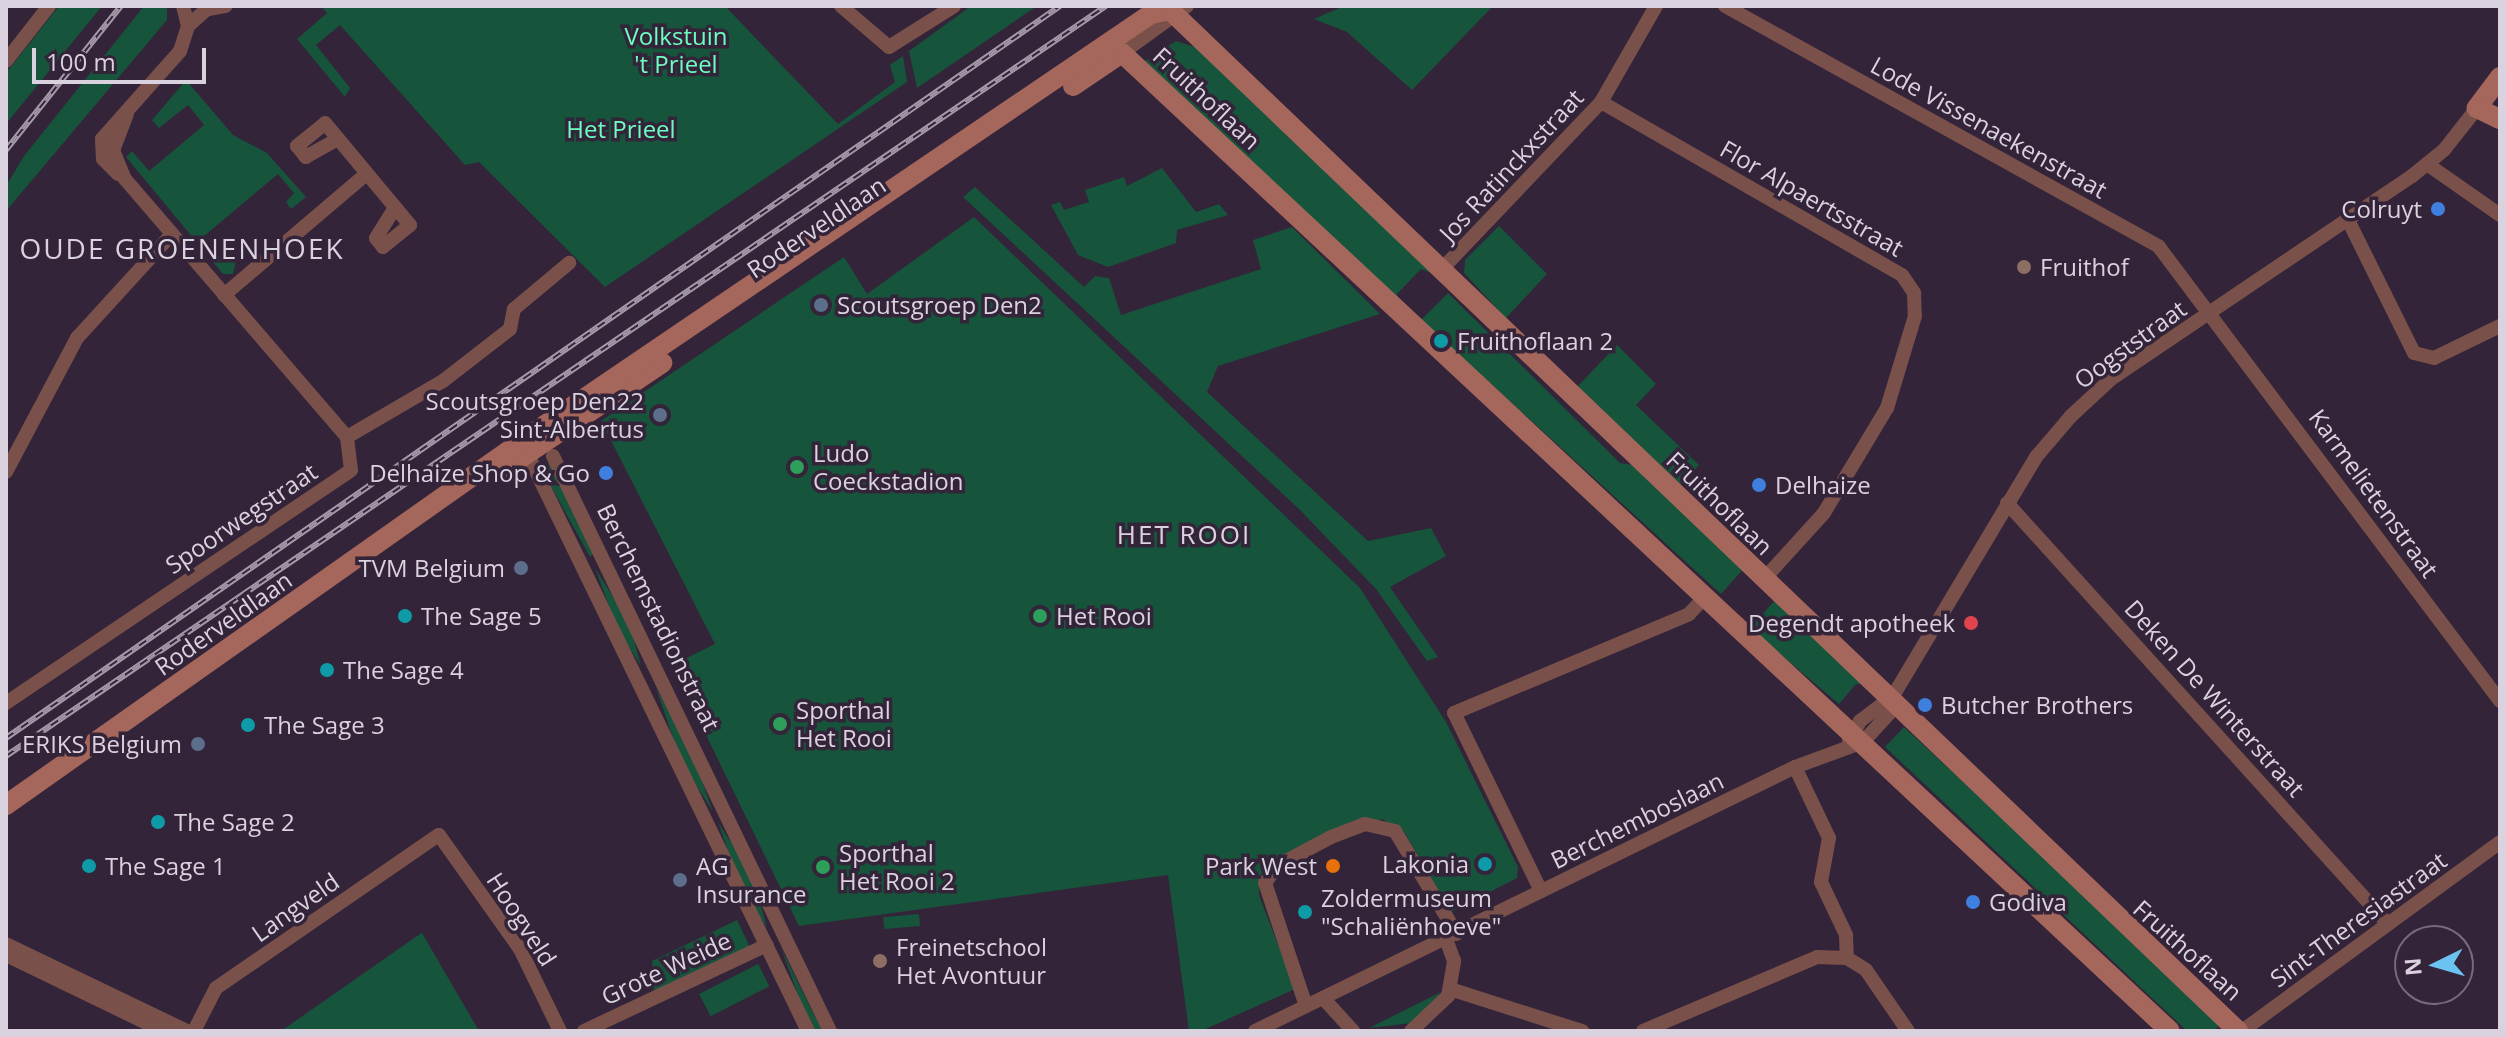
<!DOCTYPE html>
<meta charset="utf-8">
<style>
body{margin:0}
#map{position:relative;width:2506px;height:1037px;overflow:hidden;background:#332439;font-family:"Open Sans",sans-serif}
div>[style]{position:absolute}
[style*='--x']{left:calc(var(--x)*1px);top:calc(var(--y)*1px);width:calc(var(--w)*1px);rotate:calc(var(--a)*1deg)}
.green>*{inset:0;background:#16543b;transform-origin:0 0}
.street>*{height:14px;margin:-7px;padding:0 7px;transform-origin:7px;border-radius:7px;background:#7a514a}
.secondary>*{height:20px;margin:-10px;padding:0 10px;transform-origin:10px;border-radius:10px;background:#a5665b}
.rail>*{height:6px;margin-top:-3px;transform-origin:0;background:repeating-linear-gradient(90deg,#332439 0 9px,#a49aa9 0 18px);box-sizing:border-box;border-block:2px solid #a49aa9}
.dots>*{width:22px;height:22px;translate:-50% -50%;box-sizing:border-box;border:4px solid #332439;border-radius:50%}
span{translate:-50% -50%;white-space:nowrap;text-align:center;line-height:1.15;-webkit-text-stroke:7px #332439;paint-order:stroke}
.park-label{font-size:24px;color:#6cfec0}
.street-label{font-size:24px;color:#dbd2df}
.poi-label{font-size:24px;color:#dbd2df}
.right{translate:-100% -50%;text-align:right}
.left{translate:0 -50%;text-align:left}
.neighbourhood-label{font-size:26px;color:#dbd2df;letter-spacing:2px}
.quarter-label{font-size:28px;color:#dbd2df;letter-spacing:2px}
.frame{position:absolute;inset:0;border:8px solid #dbd2df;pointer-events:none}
.north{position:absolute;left:2394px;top:925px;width:80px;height:80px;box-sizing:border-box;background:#332439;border:2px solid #766a7b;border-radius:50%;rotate:265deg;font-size:22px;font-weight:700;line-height:32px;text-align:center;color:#dbd2df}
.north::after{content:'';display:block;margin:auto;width:28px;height:36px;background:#6ac3f1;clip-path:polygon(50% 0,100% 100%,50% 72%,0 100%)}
.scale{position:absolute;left:32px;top:48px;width:174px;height:36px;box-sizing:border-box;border:4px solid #dbd2df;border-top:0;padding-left:10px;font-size:24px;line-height:28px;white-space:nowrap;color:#dbd2df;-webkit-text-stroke:6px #332439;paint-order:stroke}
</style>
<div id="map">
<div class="green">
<div style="clip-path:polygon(59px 6px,102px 6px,6px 124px,6px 73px)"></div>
<div style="clip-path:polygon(144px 6px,167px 6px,167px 20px,6px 211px,6px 186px,24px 156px)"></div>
<div style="clip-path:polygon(321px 6px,725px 6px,838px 124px,895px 82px,890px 65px,903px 56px,907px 82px,605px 287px,479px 162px,465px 165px,340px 25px,316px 45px,350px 88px,345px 97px,297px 39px,327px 13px)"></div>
<div style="clip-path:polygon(971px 6px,1037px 6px,917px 88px,909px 51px)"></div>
<div style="clip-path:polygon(1344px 6px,1394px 7px,1493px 6px,1412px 90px,1347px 32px,1314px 19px)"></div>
<div style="clip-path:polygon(1176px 41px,1195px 47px,1433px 274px,1421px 269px,1397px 294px,1399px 305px,1139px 65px)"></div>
<div style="clip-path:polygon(186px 80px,233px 135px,267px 153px,306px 197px,291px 209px,286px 202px,294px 193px,278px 174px,204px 236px,220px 256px,230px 249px,237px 257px,233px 274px,223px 274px,126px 157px,132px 151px,149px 171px,204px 125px,188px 105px,159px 128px,152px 120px)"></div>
<div style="clip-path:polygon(1162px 168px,1196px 212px,1219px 204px,1228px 215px,1177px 230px,1176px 243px,1108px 267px,1078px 255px,1051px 205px,1060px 202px,1064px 210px,1089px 202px,1085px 190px,1124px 177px,1127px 186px)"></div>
<div style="clip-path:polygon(975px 187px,1084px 287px,1095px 276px,1109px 278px,1121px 315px,1261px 269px,1253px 240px,1292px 227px,1380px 314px,1218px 366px,1207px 392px,1368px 541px,1431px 528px,1446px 556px,1390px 587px,1438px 657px,1427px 661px,1376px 589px,1299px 509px,963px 197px)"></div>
<div style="clip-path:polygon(974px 217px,1360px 588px,1446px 722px,1518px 867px,1517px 878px,1451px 912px,1405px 833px,1382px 819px,1272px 863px,1260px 876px,1259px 895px,1295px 989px,1201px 1031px,1189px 1031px,1168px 875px,799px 926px,672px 665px,715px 644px,601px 421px,844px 257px,867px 294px)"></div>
<div style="clip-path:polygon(1499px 226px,1547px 274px,1506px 318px,1464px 273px,1465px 260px)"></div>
<div style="clip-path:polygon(1448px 293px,1620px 463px,1634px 465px,1745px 567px,1721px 594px,1421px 320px)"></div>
<div style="clip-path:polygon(1617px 345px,1656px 384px,1636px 405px,1699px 465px,1680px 485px,1578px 386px)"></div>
<div style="clip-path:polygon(551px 462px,593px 554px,590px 557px,541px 468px)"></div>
<div style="clip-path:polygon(595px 568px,629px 622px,641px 666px,617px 628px)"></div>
<div style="clip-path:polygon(1777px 598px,1799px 626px,1868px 685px,1856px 684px,1839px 704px,1760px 637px,1751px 627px)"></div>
<div style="clip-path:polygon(656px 688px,693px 755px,713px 812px,681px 761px)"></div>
<div style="clip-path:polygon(1904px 727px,2222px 1022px,2214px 1031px,2187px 1031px,1885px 747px)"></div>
<div style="clip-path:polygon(718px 822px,753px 877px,767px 928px,739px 883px)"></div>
<div style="left:919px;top:914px;width:12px;height:36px;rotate:85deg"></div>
<div style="clip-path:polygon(737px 920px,750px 947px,654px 992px,652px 961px)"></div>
<div style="clip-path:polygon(422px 933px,479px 1031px,281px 1031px,417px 936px)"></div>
<div style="clip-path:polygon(781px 948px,815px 1017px,827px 1031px,811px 1031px)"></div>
<div style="left:758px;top:964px;width:25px;height:66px;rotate:63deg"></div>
<div style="clip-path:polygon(1441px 992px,1412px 1023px,1369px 1028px)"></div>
</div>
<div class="street">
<div style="--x:841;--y:6;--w:63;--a:40.5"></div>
<div style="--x:889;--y:47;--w:77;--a:-32.2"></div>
<div style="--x:1725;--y:6;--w:496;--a:29"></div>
<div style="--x:2159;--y:247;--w:568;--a:53.09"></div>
<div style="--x:210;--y:9;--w:16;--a:-11"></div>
<div style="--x:188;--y:26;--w:30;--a:-42"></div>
<div style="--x:1122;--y:53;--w:80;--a:-35.9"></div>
<div style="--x:6;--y:61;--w:70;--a:-52"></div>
<div style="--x:1601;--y:102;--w:347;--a:29.9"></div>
<div style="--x:1902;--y:275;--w:22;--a:56"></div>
<div style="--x:1914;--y:293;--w:23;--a:88"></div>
<div style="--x:1915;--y:316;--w:96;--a:106.9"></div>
<div style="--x:1887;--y:408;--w:122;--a:121"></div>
<div style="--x:1824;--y:513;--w:91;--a:132.3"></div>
<div style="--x:127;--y:114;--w:39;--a:111"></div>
<div style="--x:113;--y:150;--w:31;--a:68"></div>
<div style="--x:125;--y:179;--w:340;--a:49.3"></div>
<div style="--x:338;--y:139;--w:37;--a:151"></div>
<div style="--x:306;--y:157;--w:14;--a:-129"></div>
<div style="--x:297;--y:146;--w:36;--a:-39"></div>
<div style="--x:325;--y:123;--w:133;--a:50.2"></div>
<div style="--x:410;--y:225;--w:35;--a:141"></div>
<div style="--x:383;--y:247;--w:11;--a:-128"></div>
<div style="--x:376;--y:238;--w:36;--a:-58"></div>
<div style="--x:2427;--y:164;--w:89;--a:34.9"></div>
<div style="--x:118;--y:174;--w:21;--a:-135"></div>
<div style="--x:103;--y:159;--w:20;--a:-93"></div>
<div style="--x:102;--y:139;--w:118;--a:-48.4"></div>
<div style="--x:180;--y:51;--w:26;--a:-72"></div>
<div style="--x:188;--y:26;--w:21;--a:-104"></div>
<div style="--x:2348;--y:220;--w:148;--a:63.6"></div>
<div style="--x:2414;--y:353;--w:21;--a:14"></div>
<div style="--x:2434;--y:358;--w:73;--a:-25.9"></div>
<div style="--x:1442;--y:269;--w:231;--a:-46.4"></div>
<div style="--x:1601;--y:102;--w:111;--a:-60.2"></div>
<div style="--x:224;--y:295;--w:187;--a:-40.4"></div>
<div style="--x:347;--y:437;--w:111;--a:-30.3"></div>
<div style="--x:443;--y:381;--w:85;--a:-37.8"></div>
<div style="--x:510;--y:329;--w:20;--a:-79"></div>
<div style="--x:514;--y:309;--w:72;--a:-39.9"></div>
<div style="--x:528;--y:455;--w:640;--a:64.08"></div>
<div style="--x:553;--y:456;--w:638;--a:64.28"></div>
<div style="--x:6;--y:472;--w:152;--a:-62.1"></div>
<div style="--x:77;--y:338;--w:141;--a:-47.6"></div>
<div style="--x:2007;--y:503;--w:568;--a:47.86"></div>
<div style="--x:6;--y:703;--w:416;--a:-34"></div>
<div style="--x:351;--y:470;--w:33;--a:-97"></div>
<div style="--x:1849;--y:741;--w:23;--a:-61"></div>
<div style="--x:1860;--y:721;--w:41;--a:-37.1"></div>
<div style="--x:1795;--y:767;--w:79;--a:64.4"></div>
<div style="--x:1829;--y:838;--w:45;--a:100.3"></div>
<div style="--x:1821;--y:882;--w:59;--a:64.7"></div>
<div style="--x:1846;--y:935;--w:23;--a:88"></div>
<div style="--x:1541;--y:891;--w:198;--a:-116"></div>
<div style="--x:1454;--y:713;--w:255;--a:-22.8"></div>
<div style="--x:1689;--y:614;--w:23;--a:-47"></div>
<div style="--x:6;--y:944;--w:201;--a:25.7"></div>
<div style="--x:6;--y:955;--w:174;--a:25.8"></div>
<div style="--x:1450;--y:989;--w:139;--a:17.7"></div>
<div style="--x:1323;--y:998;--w:45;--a:47.7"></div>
<div style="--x:1306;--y:1006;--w:130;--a:-108.4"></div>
<div style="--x:1265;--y:883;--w:21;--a:-55"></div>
<div style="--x:1277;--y:866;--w:61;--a:-28.2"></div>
<div style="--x:1331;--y:837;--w:36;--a:-21"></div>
<div style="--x:1365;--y:824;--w:31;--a:13"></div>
<div style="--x:1395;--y:831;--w:120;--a:59"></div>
<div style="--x:194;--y:1031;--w:48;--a:-62.9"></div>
<div style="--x:216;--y:988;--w:270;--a:-34.5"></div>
<div style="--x:439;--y:835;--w:140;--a:54.6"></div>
<div style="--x:520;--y:949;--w:91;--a:64"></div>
<div style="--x:584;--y:1031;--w:202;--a:-25.2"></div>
<div style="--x:1255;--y:1031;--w:601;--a:-26.05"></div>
<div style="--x:1795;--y:767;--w:72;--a:-20.2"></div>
<div style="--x:1863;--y:742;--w:46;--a:-47.6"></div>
<div style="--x:1894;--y:708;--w:12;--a:-95"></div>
<div style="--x:1893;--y:696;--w:279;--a:-59.1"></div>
<div style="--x:2036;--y:457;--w:54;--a:-49.5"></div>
<div style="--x:2071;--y:416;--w:54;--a:-42.8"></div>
<div style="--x:2111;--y:379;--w:363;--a:-34"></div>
<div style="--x:2412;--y:176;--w:41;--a:-39.1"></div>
<div style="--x:2444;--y:150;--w:53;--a:-51.8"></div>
<div style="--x:1411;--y:1031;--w:51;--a:-43.4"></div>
<div style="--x:1448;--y:996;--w:36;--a:-80"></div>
<div style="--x:1454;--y:961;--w:23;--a:-110"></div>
<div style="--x:1643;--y:1031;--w:189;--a:-23"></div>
<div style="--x:1817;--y:957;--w:30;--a:2"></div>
<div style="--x:1847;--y:958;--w:22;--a:32"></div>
<div style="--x:1866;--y:970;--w:74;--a:55.5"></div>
<div style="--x:2242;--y:1031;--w:320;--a:-36.2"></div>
</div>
<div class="secondary">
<div style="--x:2500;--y:77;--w:39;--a:127"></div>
<div style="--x:2477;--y:108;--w:25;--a:26"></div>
<div style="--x:1073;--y:86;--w:59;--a:-34"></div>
<div style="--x:1122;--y:53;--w:1433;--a:43.02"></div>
<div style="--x:503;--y:470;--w:192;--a:-33.9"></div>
<div style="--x:6;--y:805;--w:659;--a:-35.18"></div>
<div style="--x:545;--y:425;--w:732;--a:-34.15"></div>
<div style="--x:1151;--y:14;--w:19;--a:-12"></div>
<div style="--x:1170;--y:10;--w:1478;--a:43.71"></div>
</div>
<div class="rail">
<div style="--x:6;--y:150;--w:184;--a:-51.4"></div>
<div style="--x:6;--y:738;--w:1283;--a:-34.78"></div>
<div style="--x:6;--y:756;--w:1331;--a:-34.29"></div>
</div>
<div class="dots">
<div style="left:2438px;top:209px;background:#3f7fe0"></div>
<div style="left:2024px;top:267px;background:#8d6e63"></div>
<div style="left:821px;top:305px;background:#5c6f8a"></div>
<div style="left:1441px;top:341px;background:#0f9aa8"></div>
<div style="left:660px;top:415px;background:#5c6f8a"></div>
<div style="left:797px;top:467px;background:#2e9e5b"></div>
<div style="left:606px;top:473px;background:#3f7fe0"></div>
<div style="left:1759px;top:485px;background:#3f7fe0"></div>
<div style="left:521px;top:568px;background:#5c6f8a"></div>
<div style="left:405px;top:616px;background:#0f9aa8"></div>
<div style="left:1040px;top:616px;background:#2e9e5b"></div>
<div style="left:1971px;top:623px;background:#e0444e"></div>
<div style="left:327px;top:670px;background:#0f9aa8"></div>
<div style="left:1925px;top:705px;background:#3f7fe0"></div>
<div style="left:780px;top:724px;background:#2e9e5b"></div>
<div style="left:248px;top:725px;background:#0f9aa8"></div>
<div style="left:198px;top:744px;background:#5c6f8a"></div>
<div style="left:158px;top:822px;background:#0f9aa8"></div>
<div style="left:1485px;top:864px;background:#0f9aa8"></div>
<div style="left:89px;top:866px;background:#0f9aa8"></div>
<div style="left:1333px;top:866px;background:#e8710a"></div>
<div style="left:823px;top:867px;background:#2e9e5b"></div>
<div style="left:680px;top:880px;background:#5c6f8a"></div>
<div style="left:1973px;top:902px;background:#3f7fe0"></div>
<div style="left:1305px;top:912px;background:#0f9aa8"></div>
<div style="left:880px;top:961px;background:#8d6e63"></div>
</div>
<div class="park-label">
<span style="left:676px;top:50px">Volkstuin<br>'t Prieel</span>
<span style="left:621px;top:129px">Het Prieel</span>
</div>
<div class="street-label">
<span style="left:1207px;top:98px;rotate:43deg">Fruithoflaan</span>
<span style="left:1989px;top:127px;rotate:29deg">Lode Vissenaekenstraat</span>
<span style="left:1511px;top:165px;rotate:-47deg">Jos Ratinckxstraat</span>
<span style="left:1812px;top:198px;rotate:30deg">Flor Alpaertsstraat</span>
<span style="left:816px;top:227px;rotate:-34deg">Roderveldlaan</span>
<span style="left:2130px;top:344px;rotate:-36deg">Oogststraat</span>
<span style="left:2374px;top:493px;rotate:54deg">Karmelietenstraat</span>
<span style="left:1720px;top:503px;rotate:44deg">Fruithoflaan</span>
<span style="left:241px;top:518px;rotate:-34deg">Spoorwegstraat</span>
<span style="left:659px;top:617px;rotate:64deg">Berchemstadionstraat</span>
<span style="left:223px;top:623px;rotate:-35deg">Roderveldlaan</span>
<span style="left:2215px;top:698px;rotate:48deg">Deken De Winterstraat</span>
<span style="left:1637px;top:820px;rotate:-26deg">Berchemboslaan</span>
<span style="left:295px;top:907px;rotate:-35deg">Langveld</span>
<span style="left:522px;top:919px;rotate:57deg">Hoogveld</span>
<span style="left:2358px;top:919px;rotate:-36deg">Sint-Theresiastraat</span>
<span style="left:2188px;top:950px;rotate:42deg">Fruithoflaan</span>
<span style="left:666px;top:968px;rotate:-25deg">Grote Weide</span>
</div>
<div class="poi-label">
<span class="right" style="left:2422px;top:209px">Colruyt</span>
<span class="left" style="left:2040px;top:267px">Fruithof</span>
<span class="left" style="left:837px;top:305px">Scoutsgroep Den2</span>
<span class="left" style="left:1457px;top:341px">Fruithoflaan 2</span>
<span class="right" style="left:644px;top:415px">Scoutsgroep Den22<br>Sint-Albertus</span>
<span class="left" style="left:813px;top:467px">Ludo<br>Coeckstadion</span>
<span class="right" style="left:590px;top:473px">Delhaize Shop &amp; Go</span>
<span class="left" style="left:1775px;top:485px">Delhaize</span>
<span class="right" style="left:505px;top:568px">TVM Belgium</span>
<span class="left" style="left:421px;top:616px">The Sage 5</span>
<span class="left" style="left:1056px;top:616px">Het Rooi</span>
<span class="right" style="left:1955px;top:623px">Degendt apotheek</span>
<span class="left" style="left:343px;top:670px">The Sage 4</span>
<span class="left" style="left:1941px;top:705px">Butcher Brothers</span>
<span class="left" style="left:796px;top:724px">Sporthal<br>Het Rooi</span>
<span class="left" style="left:264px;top:725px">The Sage 3</span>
<span class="right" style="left:182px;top:744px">ERIKS Belgium</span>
<span class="left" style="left:174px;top:822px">The Sage 2</span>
<span class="left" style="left:839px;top:867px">Sporthal<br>Het Rooi 2</span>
<span class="right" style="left:1469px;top:864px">Lakonia</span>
<span class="left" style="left:105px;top:866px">The Sage 1</span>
<span class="left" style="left:696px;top:880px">AG<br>Insurance</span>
<span class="right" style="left:1317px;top:866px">Park West</span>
<span class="left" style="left:1321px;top:912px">Zoldermuseum<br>"Schaliënhoeve"</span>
<span class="left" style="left:1989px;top:902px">Godiva</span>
<span class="left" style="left:896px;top:961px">Freinetschool<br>Het Avontuur</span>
</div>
<div class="neighbourhood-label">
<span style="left:1184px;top:535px">HET ROOI</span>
</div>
<div class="quarter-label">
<span style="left:182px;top:248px">OUDE GROENENHOEK</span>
</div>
<div class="frame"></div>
<div class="north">N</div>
<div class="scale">100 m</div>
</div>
